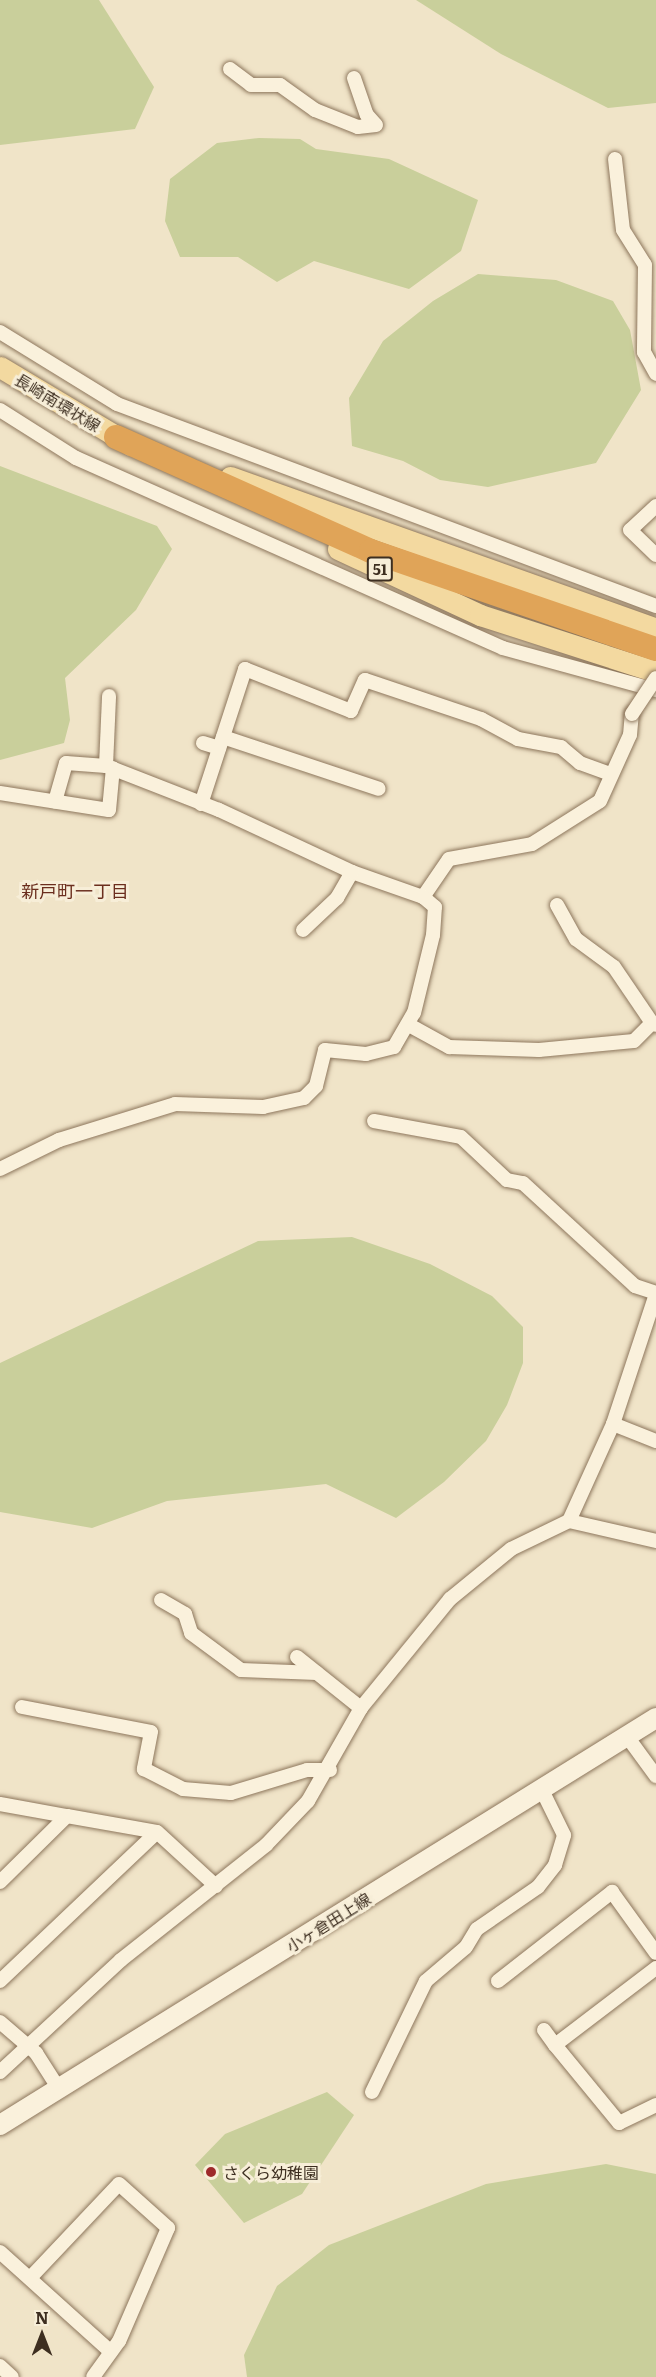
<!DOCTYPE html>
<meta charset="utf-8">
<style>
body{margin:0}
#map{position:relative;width:656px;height:2377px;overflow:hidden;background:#f0e4c8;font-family:Literata,"Noto Sans JP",serif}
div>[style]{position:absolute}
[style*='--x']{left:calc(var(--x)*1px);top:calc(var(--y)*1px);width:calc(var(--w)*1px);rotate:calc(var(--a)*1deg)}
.green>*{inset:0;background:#c9cf9b}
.roads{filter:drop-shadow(0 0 2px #8d765c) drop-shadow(0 0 2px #8d765c)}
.street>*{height:14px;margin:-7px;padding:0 7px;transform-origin:7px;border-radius:7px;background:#faf1dc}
.secondary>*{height:20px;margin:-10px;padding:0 10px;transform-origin:10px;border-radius:10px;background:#faf1dc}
.primary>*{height:21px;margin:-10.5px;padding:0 10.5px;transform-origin:10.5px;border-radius:10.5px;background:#f3d9a0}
.highway>*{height:24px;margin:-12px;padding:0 12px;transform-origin:12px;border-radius:12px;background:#e0a458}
.bridges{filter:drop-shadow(0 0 2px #8d765c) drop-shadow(0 0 2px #8d765c)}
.street-bridge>*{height:14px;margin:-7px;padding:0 7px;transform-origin:7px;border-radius:7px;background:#faf1dc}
.dots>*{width:16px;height:16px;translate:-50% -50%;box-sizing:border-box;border:3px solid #f7eed8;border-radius:50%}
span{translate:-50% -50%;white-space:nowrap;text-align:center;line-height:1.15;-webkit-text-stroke:6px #f7eed8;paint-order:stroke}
.shield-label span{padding:2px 4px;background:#f7eed8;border:2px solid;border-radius:4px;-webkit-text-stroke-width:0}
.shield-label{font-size:15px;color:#3d2e20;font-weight:700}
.street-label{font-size:16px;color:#3d2e20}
.poi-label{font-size:16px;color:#3d2e20}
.left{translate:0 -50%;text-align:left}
.neighbourhood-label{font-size:18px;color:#6b2e1e}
.north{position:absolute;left:12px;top:2305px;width:60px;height:60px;-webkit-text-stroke:4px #f7eed8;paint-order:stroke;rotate:0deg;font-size:16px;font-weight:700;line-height:24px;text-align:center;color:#3d2e20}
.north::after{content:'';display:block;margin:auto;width:21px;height:27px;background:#3d2e20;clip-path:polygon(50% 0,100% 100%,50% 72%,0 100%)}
</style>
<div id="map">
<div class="green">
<div style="clip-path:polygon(0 0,99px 0,154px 87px,135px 129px,0 145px)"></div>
<div style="clip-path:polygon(416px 0,656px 0,656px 103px,608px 108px,501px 54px)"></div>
<div style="clip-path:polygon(259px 138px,300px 139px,316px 149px,389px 159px,478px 200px,461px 251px,409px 289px,314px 261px,277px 282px,238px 257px,180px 257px,165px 221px,170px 179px,217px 143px)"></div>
<div style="clip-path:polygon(478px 274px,556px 280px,613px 301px,630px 330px,641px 390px,596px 463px,488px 487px,440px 480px,403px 461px,352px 446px,349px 398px,383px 341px,433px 301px)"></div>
<div style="clip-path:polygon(0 466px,157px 526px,172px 549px,136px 610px,65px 678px,70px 720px,64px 743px,0 760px)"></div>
<div style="clip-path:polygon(352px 1237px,430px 1264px,492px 1296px,523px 1327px,523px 1363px,507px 1405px,486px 1441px,444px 1482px,396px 1518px,326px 1484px,167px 1501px,92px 1528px,0 1512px,0 1363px,258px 1241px)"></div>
<div style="clip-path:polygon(327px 2092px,354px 2115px,302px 2194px,244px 2223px,195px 2165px,225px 2134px)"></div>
<div style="clip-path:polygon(606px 2164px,656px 2174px,656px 2377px,247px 2377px,244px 2355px,277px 2286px,329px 2245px,486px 2184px)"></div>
</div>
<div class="roads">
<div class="street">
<div style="--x:230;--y:69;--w:26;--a:37"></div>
<div style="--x:251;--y:85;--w:29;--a:0"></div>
<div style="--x:280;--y:85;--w:43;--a:35.5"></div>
<div style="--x:315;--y:110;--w:46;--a:21.6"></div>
<div style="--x:358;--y:127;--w:18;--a:-6"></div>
<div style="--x:354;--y:78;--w:39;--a:71"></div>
<div style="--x:367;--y:115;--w:13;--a:48"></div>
<div style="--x:615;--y:159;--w:71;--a:83.6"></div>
<div style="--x:623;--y:230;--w:41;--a:57.8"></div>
<div style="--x:645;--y:265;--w:87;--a:90.7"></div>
<div style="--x:644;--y:352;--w:25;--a:61"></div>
<div style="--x:0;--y:332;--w:137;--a:31.6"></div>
<div style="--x:117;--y:404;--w:576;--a:20.54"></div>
<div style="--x:0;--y:410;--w:90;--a:32.3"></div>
<div style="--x:76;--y:458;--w:467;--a:24"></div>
<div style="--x:503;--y:648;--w:159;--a:15.4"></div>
<div style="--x:656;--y:506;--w:35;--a:137"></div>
<div style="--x:630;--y:530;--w:36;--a:44"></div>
<div style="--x:223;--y:737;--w:164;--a:18.4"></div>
<div style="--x:203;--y:743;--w:17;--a:17"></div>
<div style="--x:106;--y:766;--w:70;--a:-87.5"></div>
<div style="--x:0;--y:793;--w:110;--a:8.9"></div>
<div style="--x:109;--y:810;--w:42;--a:-84.6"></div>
<div style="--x:201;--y:804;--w:142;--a:-71.9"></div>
<div style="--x:245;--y:669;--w:114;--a:21.6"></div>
<div style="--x:351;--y:711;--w:34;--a:-66"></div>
<div style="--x:365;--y:680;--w:122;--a:18.6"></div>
<div style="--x:481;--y:719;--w:42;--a:28.4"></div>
<div style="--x:518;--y:739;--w:44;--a:10.5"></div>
<div style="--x:561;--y:747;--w:25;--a:40"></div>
<div style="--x:580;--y:763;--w:33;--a:20"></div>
<div style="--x:423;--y:897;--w:46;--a:-55.6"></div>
<div style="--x:449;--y:859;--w:84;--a:-10.2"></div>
<div style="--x:532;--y:844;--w:80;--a:-32.3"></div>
<div style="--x:600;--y:801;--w:72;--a:-65.6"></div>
<div style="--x:630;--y:735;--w:21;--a:-85"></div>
<div style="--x:557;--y:905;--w:39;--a:61"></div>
<div style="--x:576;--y:939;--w:47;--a:36.4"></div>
<div style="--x:614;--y:967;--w:68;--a:55.8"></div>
<div style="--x:303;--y:930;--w:47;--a:-43.3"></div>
<div style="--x:337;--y:898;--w:30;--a:-60"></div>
<div style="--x:409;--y:1025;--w:46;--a:28.8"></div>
<div style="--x:449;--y:1047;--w:90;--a:1.9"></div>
<div style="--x:539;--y:1050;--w:95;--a:-5.4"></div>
<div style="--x:634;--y:1041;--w:25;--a:-45"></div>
<div style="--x:652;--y:1023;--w:4;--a:27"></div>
<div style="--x:374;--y:1121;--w:88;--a:10.4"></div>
<div style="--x:461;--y:1137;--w:63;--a:43.1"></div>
<div style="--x:507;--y:1180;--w:16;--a:11"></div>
<div style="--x:523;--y:1183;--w:152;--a:42.6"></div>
<div style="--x:635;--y:1286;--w:22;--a:18"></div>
<div style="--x:0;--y:1169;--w:66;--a:-26.2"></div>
<div style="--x:59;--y:1140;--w:121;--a:-17.2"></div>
<div style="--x:175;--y:1104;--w:88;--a:2"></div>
<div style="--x:263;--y:1107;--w:42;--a:-12.4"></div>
<div style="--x:304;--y:1098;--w:17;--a:-45"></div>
<div style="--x:316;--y:1086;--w:37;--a:-76"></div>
<div style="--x:325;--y:1050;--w:41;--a:5.6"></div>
<div style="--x:366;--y:1054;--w:29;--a:-14"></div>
<div style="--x:394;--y:1047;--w:39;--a:-60"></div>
<div style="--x:414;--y:1013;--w:80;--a:-76.3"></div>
<div style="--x:433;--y:935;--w:28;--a:-86"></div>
<div style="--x:435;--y:907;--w:16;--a:-140"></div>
<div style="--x:423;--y:897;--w:75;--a:-160.6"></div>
<div style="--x:352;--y:872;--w:147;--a:-155"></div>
<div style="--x:219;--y:810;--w:121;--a:-158.7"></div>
<div style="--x:106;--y:766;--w:40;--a:-175.7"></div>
<div style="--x:66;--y:763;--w:40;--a:106"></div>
<div style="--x:613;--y:1424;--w:46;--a:21.6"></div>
<div style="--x:569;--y:1521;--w:89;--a:12.9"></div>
<div style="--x:161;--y:1600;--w:28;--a:30"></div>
<div style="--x:185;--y:1614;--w:20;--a:72"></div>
<div style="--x:191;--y:1633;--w:62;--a:36.5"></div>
<div style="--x:241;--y:1670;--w:76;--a:2.3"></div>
<div style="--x:297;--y:1657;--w:82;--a:38.6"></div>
<div style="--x:22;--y:1707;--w:131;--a:11"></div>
<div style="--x:151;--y:1732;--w:38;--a:101"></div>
<div style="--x:144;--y:1769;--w:44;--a:27.1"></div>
<div style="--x:183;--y:1789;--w:48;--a:4.8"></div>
<div style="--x:231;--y:1793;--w:79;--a:-16.8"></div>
<div style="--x:307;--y:1770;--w:23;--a:0"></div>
<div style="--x:626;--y:1735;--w:51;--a:53.8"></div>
<div style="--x:0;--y:1804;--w:68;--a:10.2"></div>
<div style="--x:0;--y:1882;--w:94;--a:-44.6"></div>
<div style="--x:67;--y:1816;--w:91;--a:10.1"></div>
<div style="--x:157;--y:1832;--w:80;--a:42.5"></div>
<div style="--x:656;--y:1968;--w:127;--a:142.7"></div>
<div style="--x:555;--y:2045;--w:101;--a:50.6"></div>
<div style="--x:619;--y:2123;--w:41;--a:-25.9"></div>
<div style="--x:0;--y:1981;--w:216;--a:-43.5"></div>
<div style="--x:498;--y:1981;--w:145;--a:-38"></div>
<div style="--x:612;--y:1892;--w:75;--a:54.2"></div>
<div style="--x:0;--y:2022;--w:48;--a:40.7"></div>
<div style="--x:36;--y:2053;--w:43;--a:57.4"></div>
<div style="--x:544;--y:2030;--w:19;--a:54"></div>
<div style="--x:0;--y:2072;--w:165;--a:-42.8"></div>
<div style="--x:121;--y:1960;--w:185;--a:-38.4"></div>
<div style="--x:266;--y:1845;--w:61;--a:-46.3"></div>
<div style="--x:308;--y:1801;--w:107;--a:-60.3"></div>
<div style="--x:361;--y:1708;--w:141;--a:-50.8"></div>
<div style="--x:450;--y:1599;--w:79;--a:-39.3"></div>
<div style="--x:511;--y:1549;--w:64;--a:-25.8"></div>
<div style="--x:569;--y:1521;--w:107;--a:-65.6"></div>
<div style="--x:613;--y:1424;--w:137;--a:-71.7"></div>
<div style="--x:372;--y:2092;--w:123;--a:-64.1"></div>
<div style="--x:426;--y:1981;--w:52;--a:-40.4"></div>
<div style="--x:466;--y:1947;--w:21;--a:-59"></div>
<div style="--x:477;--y:1929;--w:74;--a:-34.5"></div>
<div style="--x:538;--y:1887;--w:28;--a:-52"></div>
<div style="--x:555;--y:1865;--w:31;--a:-73"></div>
<div style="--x:564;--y:1835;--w:52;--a:-116.1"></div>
<div style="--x:0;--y:2252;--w:149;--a:42"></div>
<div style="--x:30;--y:2278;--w:129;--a:-46.6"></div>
<div style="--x:119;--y:2184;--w:66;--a:41.9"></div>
<div style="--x:168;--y:2228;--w:123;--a:113.4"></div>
<div style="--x:119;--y:2341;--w:44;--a:125.8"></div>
<div style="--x:0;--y:2366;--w:16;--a:43"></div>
</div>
<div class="secondary">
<div style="--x:0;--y:2125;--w:772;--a:-31.82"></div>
</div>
<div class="primary">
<div style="--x:0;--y:367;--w:152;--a:30.8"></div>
<div style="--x:230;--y:477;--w:452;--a:19.6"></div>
<div style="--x:338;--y:549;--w:157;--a:24.9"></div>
<div style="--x:480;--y:615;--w:185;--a:17.9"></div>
</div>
<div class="highway">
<div style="--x:116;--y:437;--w:279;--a:24.1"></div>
<div style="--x:371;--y:551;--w:301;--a:19"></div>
</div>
</div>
<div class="bridges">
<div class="street-bridge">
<div style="--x:632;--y:714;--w:43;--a:-56.3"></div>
</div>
</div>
<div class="dots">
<div style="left:211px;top:2172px;background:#9e2a2b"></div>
</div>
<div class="shield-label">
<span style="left:380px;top:569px">51</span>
</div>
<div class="street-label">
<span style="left:58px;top:402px;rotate:31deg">長崎南環状線</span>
<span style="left:328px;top:1922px;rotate:-32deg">小ヶ倉田上線</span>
</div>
<div class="poi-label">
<span class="left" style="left:223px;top:2172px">さくら幼稚園</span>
</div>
<div class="neighbourhood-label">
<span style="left:75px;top:891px">新戸町一丁目</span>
</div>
<div class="north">N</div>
</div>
